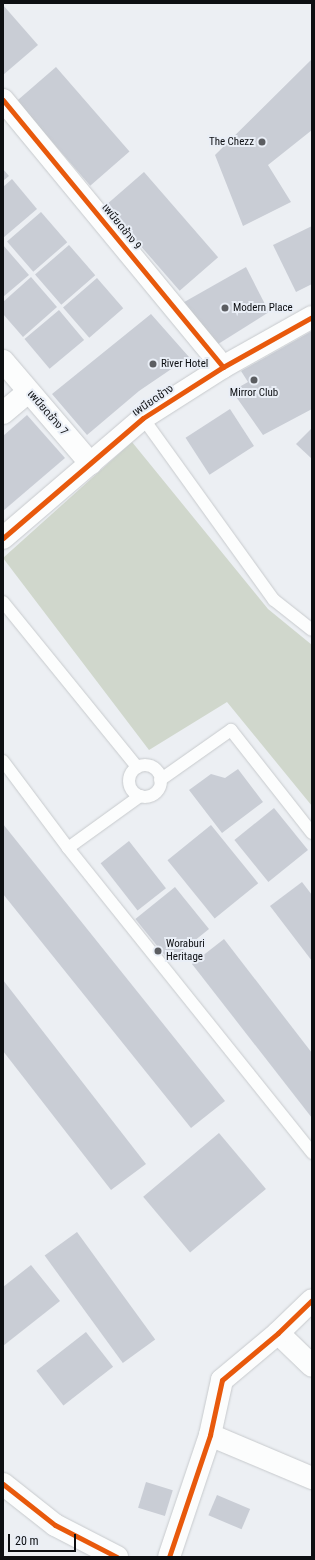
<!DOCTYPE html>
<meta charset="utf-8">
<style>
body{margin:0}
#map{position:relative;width:315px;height:1560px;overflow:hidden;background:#eceff3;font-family:"Roboto Condensed","Noto Sans Thai",sans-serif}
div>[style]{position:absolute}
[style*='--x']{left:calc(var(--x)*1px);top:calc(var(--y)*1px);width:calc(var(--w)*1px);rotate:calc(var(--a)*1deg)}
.green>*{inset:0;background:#d0d7cc}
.building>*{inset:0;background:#c9cdd5;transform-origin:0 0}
.roads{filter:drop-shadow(0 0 1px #c7cacd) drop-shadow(0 0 1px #c7cacd)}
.lane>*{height:12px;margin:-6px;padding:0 6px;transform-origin:6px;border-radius:6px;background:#fcfdfd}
.lane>.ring{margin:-6px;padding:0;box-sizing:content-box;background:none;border:12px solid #fcfdfd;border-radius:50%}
.street>*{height:22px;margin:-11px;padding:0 11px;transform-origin:11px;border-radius:11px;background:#fcfdfd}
.secondary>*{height:22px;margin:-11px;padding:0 11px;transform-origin:11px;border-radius:11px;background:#fcfdfd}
.cycleway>*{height:5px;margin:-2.5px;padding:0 2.5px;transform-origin:2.5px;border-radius:2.5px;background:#e8590c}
.dots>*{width:11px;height:11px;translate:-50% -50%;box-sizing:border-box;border:2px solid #e9eef6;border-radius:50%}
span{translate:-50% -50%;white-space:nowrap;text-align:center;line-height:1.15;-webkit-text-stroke:4px #e9eef6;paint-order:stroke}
.poi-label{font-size:11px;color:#0d0f12}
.right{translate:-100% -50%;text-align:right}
.left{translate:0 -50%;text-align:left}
.street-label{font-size:11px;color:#0d0f12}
.frame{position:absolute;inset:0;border:4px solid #0d0f12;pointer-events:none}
.scale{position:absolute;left:8px;top:1534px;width:68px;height:18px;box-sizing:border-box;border:2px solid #0d0f12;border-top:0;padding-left:5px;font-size:12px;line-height:14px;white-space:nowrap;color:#0d0f12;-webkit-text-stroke:3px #e9eef6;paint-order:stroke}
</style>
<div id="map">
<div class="green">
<div style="clip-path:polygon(132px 442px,268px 609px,312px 645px,312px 806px,227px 702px,149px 750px,3px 558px)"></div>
</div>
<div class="building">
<div style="clip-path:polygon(3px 5px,38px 45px,3px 75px)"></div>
<div style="clip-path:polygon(312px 59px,312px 130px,268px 165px,291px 202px,243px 226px,215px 155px)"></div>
<div style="left:56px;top:67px;width:112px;height:52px;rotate:49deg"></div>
<div style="clip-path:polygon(3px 169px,9px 176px,3px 181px)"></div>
<div style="left:144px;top:172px;width:113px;height:51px;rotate:49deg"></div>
<div style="clip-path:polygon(12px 179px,37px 209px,3px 238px,3px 187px)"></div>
<div style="left:41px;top:212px;width:40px;height:45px;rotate:49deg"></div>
<div style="clip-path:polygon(312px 226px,312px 284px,296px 292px,273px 245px)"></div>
<div style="clip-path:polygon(3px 245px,29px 275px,3px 297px)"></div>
<div style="left:69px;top:245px;width:40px;height:45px;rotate:49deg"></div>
<div style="clip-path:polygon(246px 267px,269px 312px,215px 346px,179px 305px)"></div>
<div style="clip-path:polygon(31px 277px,57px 307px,23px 337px,3px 314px,3px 302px)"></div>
<div style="left:97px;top:278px;width:40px;height:45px;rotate:49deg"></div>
<div style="left:59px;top:310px;width:39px;height:45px;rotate:50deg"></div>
<div style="clip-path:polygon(151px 314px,189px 357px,139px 391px,87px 435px,52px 394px)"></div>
<div style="clip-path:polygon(312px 331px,312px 409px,263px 435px,232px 391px,248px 382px,241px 371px)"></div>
<div style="left:230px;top:409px;width:44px;height:53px;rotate:57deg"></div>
<div style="clip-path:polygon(27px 415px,65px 458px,3px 511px,3px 436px)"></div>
<div style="clip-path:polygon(312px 428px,312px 459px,296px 444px)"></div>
<div style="clip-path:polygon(238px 769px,263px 802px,222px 833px,189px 790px,211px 774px,225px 778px)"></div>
<div style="left:274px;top:808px;width:54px;height:51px;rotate:51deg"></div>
<div style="clip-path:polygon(3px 824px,225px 1101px,191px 1128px,3px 894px)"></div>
<div style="left:211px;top:825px;width:75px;height:56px;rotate:51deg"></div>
<div style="left:129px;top:841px;width:60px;height:36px;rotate:52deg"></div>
<div style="clip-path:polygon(302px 882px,312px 895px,312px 961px,270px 906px)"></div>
<div style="left:175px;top:887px;width:54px;height:51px;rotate:51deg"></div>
<div style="clip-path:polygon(224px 939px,312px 1053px,312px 1118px,192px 964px)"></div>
<div style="clip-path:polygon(3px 980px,146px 1164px,111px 1190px,3px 1051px)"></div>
<div style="left:219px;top:1133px;width:73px;height:99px;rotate:50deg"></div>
<div style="left:77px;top:1232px;width:133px;height:40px;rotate:54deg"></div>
<div style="clip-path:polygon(31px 1265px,60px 1301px,3px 1346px,3px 1287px)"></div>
<div style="left:86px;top:1332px;width:44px;height:63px;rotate:52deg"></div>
<div style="left:146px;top:1482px;width:28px;height:27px;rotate:17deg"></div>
<div style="left:217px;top:1495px;width:36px;height:22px;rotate:23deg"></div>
</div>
<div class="roads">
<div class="lane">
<div style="--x:143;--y:418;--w:224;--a:54.3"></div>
<div style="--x:274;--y:600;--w:48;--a:38.3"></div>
<div style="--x:3;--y:602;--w:213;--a:50.9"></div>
<div style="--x:3;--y:761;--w:109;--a:53.2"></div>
<div style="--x:68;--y:848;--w:391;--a:51.3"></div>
<div class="ring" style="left:129px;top:765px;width:20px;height:20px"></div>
<div style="--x:160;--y:780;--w:87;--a:-35.2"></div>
<div style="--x:231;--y:730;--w:131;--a:51.8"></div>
<div style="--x:68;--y:848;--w:89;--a:-35.8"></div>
</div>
<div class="street">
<div style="--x:3;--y:100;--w:346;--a:50.5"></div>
<div style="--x:3;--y:361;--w:135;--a:49.5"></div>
<div style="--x:3;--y:413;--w:33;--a:-40"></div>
<div style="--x:278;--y:1333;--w:47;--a:44.1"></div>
<div style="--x:210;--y:1435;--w:111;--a:22.9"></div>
<div style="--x:3;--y:1484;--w:66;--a:38.3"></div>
<div style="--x:55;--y:1525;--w:70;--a:27.3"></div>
<div style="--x:169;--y:1557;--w:129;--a:-71.4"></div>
<div style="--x:210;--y:1435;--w:56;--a:-77.7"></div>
<div style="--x:222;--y:1380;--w:73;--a:-40"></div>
<div style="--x:278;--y:1333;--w:47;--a:-44.1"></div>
</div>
<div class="secondary">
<div style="--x:3;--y:538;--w:184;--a:-40.6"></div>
<div style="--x:143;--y:418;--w:95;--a:-32.5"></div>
<div style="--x:223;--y:367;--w:102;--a:-29.3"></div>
</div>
</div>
<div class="cycleway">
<div style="--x:3;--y:100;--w:346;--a:50.5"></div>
<div style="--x:3;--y:538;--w:184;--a:-40.6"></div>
<div style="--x:143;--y:418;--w:95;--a:-32.5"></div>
<div style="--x:223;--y:367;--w:102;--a:-29.3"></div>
<div style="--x:3;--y:1484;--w:66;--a:38.3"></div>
<div style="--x:55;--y:1525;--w:70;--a:27.3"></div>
<div style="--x:169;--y:1557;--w:129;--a:-71.4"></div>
<div style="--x:210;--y:1435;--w:56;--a:-77.7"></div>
<div style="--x:222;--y:1380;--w:73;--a:-40"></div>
<div style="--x:278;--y:1333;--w:47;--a:-44.1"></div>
</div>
<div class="dots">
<div style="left:262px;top:142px;background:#5b5d61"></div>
<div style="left:225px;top:308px;background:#5b5d61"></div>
<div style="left:153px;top:364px;background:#5b5d61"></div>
<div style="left:254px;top:380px;background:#5b5d61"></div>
<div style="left:158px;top:951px;background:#5b5d61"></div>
</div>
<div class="poi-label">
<span class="right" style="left:254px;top:142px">The Chezz</span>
<span class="left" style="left:233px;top:308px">Modern Place</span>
<span class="left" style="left:161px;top:364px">River Hotel</span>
<span style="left:254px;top:393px">Mirror Club</span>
<span class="left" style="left:166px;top:951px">Woraburi<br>Heritage</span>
</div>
<div class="street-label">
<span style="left:121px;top:227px;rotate:51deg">เพนียดช้าง 9</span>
<span style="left:153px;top:401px;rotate:-34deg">เพนียดช้าง</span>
<span style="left:47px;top:413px;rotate:49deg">เพนียดช้าง 7</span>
</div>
<div class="frame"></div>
<div class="scale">20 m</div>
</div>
